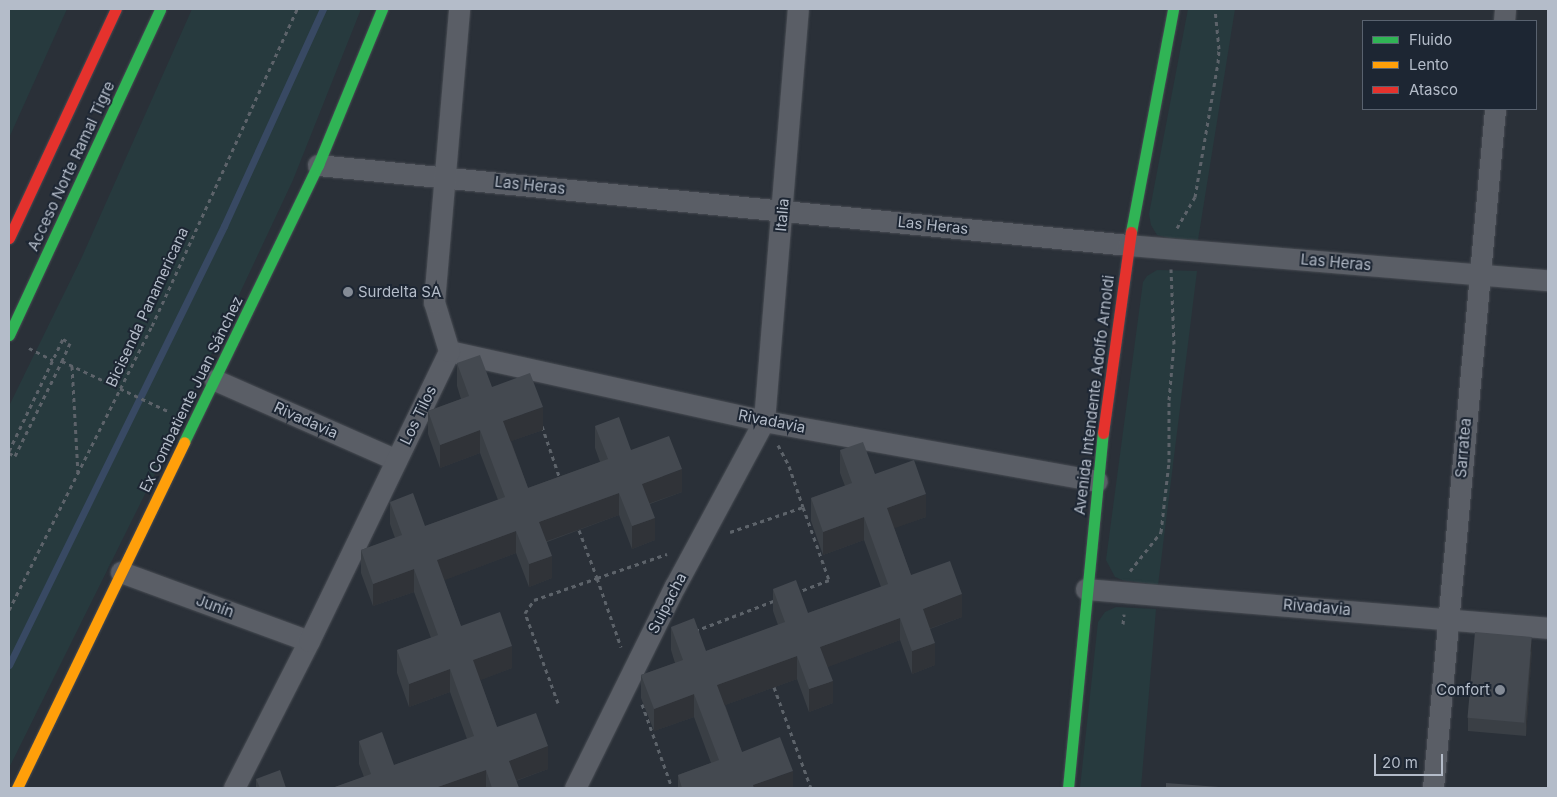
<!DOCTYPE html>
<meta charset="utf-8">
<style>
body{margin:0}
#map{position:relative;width:1557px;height:797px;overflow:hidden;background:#2a3038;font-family:Inter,sans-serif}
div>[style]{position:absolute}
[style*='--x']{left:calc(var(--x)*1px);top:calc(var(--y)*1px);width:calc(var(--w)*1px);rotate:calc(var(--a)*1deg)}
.green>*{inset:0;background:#273a3e}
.stream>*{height:7px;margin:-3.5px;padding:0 3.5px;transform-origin:3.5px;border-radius:3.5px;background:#384963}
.path>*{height:3px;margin-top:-1.5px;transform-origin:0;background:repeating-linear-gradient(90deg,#5d636a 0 4px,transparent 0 8px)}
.roads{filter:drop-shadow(0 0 1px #484c53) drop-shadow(0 0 1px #484c53)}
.street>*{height:21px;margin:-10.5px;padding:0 10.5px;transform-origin:10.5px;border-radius:10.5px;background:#5a5e66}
.fast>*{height:11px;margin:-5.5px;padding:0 5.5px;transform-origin:5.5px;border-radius:5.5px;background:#30b455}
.slow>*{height:11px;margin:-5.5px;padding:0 5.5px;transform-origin:5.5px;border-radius:5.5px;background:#ff9f0a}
.jam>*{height:11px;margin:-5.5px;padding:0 5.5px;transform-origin:5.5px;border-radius:5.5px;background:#e5322d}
.wall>*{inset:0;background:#3a3f45}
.shaded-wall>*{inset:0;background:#303338}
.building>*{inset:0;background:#444950;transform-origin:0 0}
.dots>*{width:14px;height:14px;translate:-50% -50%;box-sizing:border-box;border:2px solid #1d2633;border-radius:50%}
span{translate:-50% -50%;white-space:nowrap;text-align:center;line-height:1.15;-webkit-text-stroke:4px #1d2633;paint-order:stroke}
.street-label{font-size:15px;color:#b4bcc9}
.poi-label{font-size:15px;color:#b4bcc9}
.left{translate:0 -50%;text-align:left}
.right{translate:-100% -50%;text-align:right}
.frame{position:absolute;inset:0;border:10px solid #b4bcc9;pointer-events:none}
.legend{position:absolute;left:1362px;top:20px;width:175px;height:90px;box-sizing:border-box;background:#1d2633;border:1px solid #59626f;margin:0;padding:6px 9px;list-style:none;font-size:15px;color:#b4bcc9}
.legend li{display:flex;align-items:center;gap:10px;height:25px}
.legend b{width:25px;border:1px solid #59626f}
.scale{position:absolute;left:1374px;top:754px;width:69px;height:22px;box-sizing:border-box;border:2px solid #b4bcc9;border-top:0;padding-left:6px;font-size:15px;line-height:18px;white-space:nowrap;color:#b4bcc9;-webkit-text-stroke:4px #1d2633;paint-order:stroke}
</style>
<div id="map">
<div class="green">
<div style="clip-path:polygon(9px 9px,67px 9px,9px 138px)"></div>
<div style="clip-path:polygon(192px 9px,361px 9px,293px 180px,152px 480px,9px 768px,9px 406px,81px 259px)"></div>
<div style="clip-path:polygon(1188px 9px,1235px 9px,1198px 240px,1169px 238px,1157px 235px,1151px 225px,1149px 214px)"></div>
<div style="clip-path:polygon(1157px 270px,1197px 271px,1158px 585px,1122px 580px,1115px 577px,1106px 560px,1143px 282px,1147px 276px)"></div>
<div style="clip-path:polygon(1116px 607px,1156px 609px,1141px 788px,1080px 788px,1098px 622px,1105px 612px)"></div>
</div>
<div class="stream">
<div style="--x:9;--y:665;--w:489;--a:-63.9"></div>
<div style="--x:224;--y:226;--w:239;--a:-65.5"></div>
</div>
<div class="path">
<div style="--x:1177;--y:228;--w:36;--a:-60"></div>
<div style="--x:1195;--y:197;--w:136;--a:-80.3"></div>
<div style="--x:1218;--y:63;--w:14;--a:-86"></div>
<div style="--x:1219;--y:49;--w:40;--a:-95.7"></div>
<div style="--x:29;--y:348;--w:27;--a:27"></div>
<div style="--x:72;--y:366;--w:108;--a:86.8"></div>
<div style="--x:542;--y:426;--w:56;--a:71.2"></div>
<div style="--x:778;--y:445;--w:24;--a:62"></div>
<div style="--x:789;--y:466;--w:43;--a:71.1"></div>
<div style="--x:9;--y:451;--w:124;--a:-64.3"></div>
<div style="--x:63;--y:339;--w:8;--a:30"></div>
<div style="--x:70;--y:343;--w:20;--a:114"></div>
<div style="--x:9;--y:453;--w:7;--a:27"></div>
<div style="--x:15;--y:456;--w:106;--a:-63.7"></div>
<div style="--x:62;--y:361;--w:119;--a:25.3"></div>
<div style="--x:579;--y:530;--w:51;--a:69.4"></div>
<div style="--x:597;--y:578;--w:74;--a:-18.9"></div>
<div style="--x:730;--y:532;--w:77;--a:-18.9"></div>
<div style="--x:803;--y:507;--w:77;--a:70.4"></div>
<div style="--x:829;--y:580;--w:33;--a:159"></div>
<div style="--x:1130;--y:571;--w:50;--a:-51.5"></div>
<div style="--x:1161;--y:532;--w:70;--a:-83.5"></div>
<div style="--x:1169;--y:462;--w:62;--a:-90"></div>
<div style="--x:1169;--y:400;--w:56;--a:-84.9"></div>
<div style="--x:1174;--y:344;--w:75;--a:-92.3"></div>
<div style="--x:9;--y:610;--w:318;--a:-63.3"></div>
<div style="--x:152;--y:326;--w:349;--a:-65.4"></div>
<div style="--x:1123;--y:624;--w:10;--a:-84"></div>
<div style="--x:695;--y:631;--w:87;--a:-20.9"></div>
<div style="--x:774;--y:687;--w:108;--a:69.9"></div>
<div style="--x:558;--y:703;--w:96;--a:-110.1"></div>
<div style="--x:525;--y:613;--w:16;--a:-55"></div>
<div style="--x:534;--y:600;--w:67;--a:-19.2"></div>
<div style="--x:597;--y:578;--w:73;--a:70.8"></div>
<div style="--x:642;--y:704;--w:89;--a:70.3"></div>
</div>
<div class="roads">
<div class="street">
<div style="--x:1504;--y:21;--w:12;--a:-85"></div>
<div style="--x:318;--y:165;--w:814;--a:5.64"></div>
<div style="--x:1128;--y:245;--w:421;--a:4.8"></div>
<div style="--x:449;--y:351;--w:323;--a:12.5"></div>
<div style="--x:764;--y:421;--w:338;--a:10.2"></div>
<div style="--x:215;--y:380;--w:198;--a:23.8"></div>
<div style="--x:121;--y:572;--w:200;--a:20.2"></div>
<div style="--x:1086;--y:589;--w:464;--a:4.8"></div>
<div style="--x:234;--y:788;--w:165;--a:-63"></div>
<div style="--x:309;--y:641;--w:322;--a:-64.2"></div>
<div style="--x:449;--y:351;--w:51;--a:-107"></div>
<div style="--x:434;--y:302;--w:294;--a:-85.1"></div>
<div style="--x:575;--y:788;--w:225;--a:-63.7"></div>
<div style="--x:675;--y:586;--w:187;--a:-61.7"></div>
<div style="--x:764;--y:421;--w:413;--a:-85.3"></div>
<div style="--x:1433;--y:788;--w:682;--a:-84.78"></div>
</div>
<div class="fast">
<div style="--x:1131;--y:232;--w:227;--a:-79.3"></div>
<div style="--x:9;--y:335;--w:359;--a:-65.1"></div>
<div style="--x:184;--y:442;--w:308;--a:-64.2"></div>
<div style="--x:318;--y:165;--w:169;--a:-67.7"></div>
<div style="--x:1068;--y:788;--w:357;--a:-84.4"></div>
</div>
<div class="slow">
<div style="--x:17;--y:788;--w:384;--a:-64.2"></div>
</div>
<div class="jam">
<div style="--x:9;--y:238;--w:253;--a:-65"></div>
<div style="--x:1103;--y:433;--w:203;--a:-82.1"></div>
</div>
</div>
<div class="wall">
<div style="clip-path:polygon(457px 363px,492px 387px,543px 430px,511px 441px,528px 488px,600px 462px,595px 448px,595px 426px,631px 450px,682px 492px,650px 504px,655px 540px,632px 549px,619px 515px,547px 542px,552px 578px,529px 587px,516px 553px,444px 580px,461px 626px,512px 668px,480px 680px,497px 727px,548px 769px,516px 781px,519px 788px,332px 788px,364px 777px,359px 764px,359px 741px,394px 765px,467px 739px,450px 692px,409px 707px,397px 673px,397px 650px,431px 638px,414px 592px,373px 606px,361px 573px,361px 550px,395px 538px,390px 524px,390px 502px,425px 526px,498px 500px,480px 453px,440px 468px,428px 434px,428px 411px,461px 399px,457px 386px)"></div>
<div style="clip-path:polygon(840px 450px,875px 474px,926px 517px,894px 528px,911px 575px,962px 617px,930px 629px,935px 665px,912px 674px,900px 640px,827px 667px,833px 703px,809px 712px,797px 679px,725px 705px,742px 752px,793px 788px,678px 788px,678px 775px,711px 763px,694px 717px,654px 731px,641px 698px,641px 675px,675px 663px,671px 650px,671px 627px,706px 651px,778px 625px,773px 611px,773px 589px,808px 613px,881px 587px,864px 540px,823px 555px,811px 521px,811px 498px,845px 486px,840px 473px)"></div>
<div style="clip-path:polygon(1532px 650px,1526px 736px,1468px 731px,1468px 718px)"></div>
<div style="clip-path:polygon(256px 779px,286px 788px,256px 788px)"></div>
</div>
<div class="shaded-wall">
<div style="clip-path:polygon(543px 407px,543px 430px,503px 444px,503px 421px)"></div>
<div style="clip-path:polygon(480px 430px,480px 453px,440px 468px,440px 445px)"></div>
<div style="clip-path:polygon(682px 469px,682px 492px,642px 506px,642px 484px)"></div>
<div style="clip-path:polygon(619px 493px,619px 515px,539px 544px,539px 522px)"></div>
<div style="clip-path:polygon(926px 494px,926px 517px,887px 531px,887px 508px)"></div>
<div style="clip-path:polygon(864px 517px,864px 540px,823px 555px,823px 532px)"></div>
<div style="clip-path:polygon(655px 518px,655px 540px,632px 549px,632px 526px)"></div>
<div style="clip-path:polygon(516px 531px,516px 553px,437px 583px,437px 560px)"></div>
<div style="clip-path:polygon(552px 556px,552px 578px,529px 587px,529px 564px)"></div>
<div style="clip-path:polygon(414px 569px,414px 592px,373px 606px,373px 584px)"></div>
<div style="clip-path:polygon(962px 594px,962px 617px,923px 631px,923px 609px)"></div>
<div style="clip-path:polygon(900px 618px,900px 640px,820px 670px,820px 647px)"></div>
<div style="clip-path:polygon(1532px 637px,1532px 650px,1526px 736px,1526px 723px)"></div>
<div style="clip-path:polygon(935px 643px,935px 665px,912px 674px,912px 651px)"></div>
<div style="clip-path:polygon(512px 646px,512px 668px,473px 683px,473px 660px)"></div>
<div style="clip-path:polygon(797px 656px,797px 679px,717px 708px,717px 685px)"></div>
<div style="clip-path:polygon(450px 669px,450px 692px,409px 707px,409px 684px)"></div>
<div style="clip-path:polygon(833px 681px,833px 703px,809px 712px,809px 689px)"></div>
<div style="clip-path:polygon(694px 694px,694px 717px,654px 731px,654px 709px)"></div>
<div style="clip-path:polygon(548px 746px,548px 769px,509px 783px,509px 761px)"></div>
<div style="clip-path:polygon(486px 770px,486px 788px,435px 788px)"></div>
<div style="clip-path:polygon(793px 771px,793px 788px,753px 788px,753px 785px)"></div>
</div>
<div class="building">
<div style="clip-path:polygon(480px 355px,492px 387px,530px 373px,543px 407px,503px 421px,528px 488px,608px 459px,595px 426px,619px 417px,631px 450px,669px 436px,682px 469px,642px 484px,655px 518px,632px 526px,619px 493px,539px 522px,552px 556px,529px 564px,516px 531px,437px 560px,461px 626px,500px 612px,512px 646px,473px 660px,497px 727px,536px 713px,548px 746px,509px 761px,519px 788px,492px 788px,486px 770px,435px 788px,332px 788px,371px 774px,359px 741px,382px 732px,394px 765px,474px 736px,450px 669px,409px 684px,397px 650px,438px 635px,414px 569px,373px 584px,361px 550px,402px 535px,390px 502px,413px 493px,425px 526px,505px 497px,480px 430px,440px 445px,428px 411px,469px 396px,457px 363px)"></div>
<div style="clip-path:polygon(863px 442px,875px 474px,914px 460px,926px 494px,887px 508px,911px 575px,950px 561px,962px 594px,923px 609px,935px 643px,912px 651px,900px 618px,820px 647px,833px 681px,809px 689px,797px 656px,717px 685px,742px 752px,780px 737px,793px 771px,753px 785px,754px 788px,682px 788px,678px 775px,719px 760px,694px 694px,654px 709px,641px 675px,683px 660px,671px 627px,694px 618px,706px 651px,785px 622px,773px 589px,796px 580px,808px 613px,888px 584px,864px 517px,823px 532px,811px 498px,852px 483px,840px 450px)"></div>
<div style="left:1475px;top:632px;width:57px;height:86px;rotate:5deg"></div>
<div style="clip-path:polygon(280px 770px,286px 788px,260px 788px,256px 779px)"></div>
<div style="clip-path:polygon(1166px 783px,1219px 787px,1219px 788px,1166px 788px)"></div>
</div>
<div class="dots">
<div style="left:348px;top:292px;background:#848b96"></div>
<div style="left:1500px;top:690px;background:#848b96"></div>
</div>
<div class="street-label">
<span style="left:71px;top:166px;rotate:-65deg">Acceso Norte Ramal Tigre</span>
<span style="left:530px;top:185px;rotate:6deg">Las Heras</span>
<span style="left:782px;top:215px;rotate:-85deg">Italia</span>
<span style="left:933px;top:225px;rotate:6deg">Las Heras</span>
<span style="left:1336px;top:262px;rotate:5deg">Las Heras</span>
<span style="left:147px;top:307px;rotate:-65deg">Bicisenda Panamericana</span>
<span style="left:191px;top:394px;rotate:-64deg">Ex Combatiente Juan Sánchez</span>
<span style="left:1094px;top:395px;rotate:-83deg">Avenida Intendente Adolfo Arnoldi</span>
<span style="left:418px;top:415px;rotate:-64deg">Los Tilos</span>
<span style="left:306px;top:420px;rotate:24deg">Rivadavia</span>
<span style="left:772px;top:421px;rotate:11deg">Rivadavia</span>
<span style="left:1463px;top:448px;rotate:-85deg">Sarratea</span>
<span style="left:667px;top:603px;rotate:-63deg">Suipacha</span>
<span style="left:215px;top:606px;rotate:20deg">Junín</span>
<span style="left:1317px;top:607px;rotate:5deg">Rivadavia</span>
</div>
<div class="poi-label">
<span class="left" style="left:358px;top:292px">Surdelta SA</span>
<span class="right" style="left:1490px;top:690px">Confort</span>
</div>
<div class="frame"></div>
<ul class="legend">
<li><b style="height:6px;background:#30b455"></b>Fluido</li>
<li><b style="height:6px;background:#ff9f0a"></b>Lento</li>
<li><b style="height:6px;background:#e5322d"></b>Atasco</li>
</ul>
<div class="scale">20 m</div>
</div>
